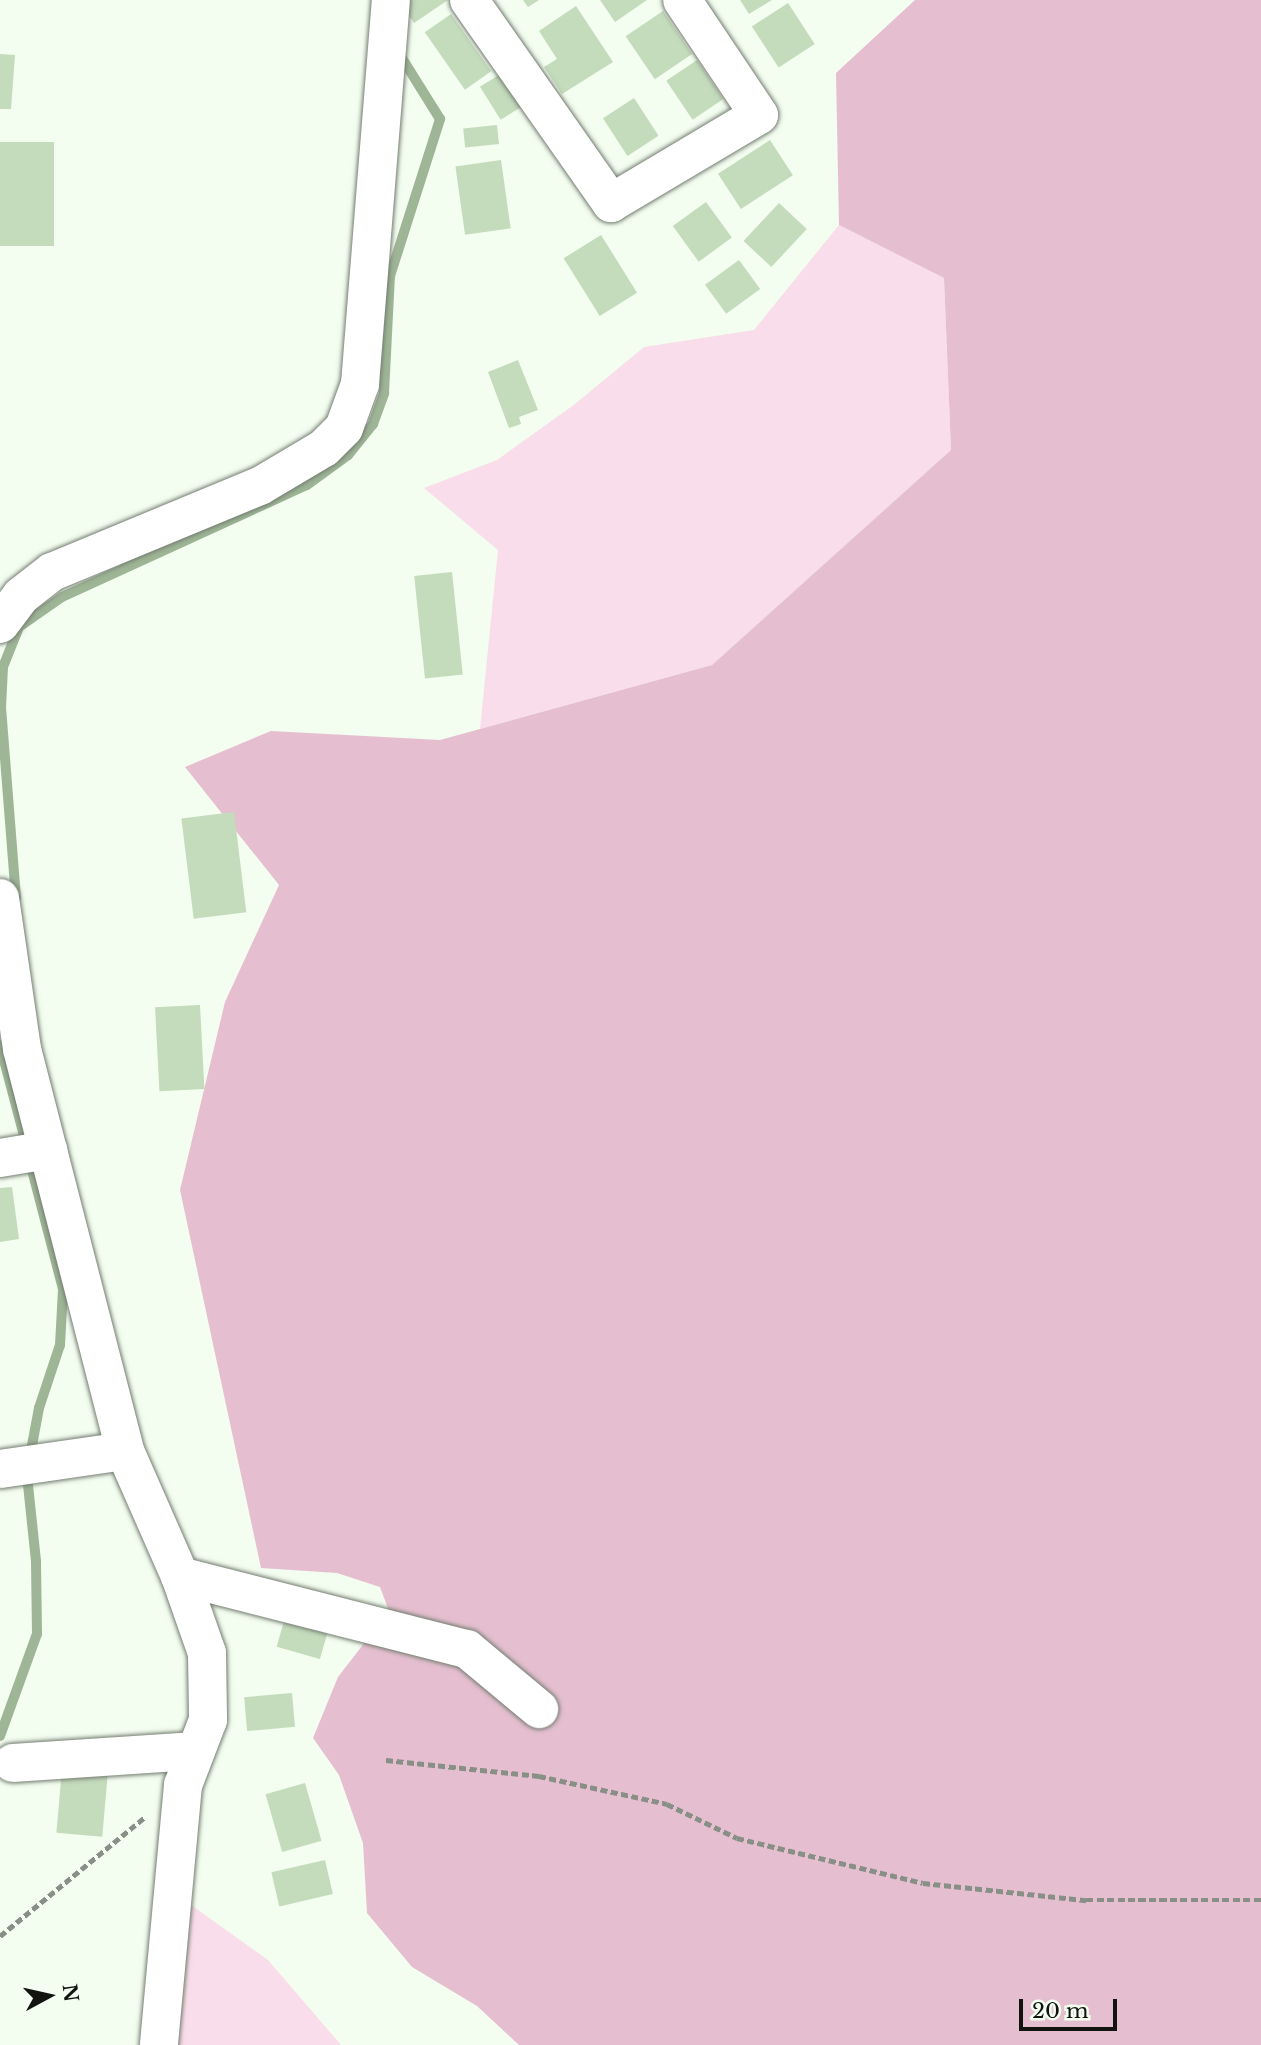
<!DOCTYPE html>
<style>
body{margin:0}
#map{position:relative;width:1261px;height:2045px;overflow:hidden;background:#f3fdf0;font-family:"Libre Baskerville",serif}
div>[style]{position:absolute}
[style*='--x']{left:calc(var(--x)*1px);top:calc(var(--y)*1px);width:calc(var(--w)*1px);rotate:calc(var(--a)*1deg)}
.green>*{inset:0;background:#faddea}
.forest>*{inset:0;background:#e5bfd0}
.stream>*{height:10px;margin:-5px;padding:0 5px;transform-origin:5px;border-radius:5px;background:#9eb596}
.building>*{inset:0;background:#c4dbbc;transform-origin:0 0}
.path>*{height:4.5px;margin-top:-2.25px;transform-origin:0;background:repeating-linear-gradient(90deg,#888f86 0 7px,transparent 0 10.5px)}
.roads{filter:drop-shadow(0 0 2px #747d71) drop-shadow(0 0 2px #747d71)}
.minor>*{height:38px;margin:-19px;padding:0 19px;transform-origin:19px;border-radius:19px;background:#fff}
span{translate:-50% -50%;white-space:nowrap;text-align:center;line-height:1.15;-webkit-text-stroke:6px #f3fdf0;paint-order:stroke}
.north{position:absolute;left:14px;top:1961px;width:70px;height:70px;-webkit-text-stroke:5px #f3fdf0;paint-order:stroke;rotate:82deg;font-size:19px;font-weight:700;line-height:28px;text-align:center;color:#11140f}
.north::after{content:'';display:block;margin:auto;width:24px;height:32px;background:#11140f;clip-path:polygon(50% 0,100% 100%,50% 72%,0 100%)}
.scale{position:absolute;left:1019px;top:1999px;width:98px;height:32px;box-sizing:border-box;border:4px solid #11140f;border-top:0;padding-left:9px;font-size:21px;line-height:24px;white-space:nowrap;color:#11140f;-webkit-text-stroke:5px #f3fdf0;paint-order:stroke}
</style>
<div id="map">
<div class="green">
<div style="clip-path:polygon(839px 225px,944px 278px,951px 450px,712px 665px,480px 729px,498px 550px,424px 488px,497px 460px,575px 404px,644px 347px,754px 330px)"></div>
<div style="clip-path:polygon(173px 1892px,268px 1960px,341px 2045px,159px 2045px)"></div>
</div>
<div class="forest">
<div style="clip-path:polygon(915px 0,1261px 0,1261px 2045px,519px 2045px,477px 2006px,412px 1967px,367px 1913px,363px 1843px,339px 1775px,313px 1738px,338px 1677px,389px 1611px,380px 1587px,337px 1573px,261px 1568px,180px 1190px,225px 1002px,279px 885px,185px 767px,271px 731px,440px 740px,712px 665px,951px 450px,944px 278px,839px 225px,836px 73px)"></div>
</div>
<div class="stream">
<div style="--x:16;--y:898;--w:191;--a:-94.5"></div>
<div style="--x:1;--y:708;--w:41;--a:-87.2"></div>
<div style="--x:3;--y:667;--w:43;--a:-68.2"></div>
<div style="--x:19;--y:627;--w:52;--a:-34.9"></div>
<div style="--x:62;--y:597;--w:269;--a:-24.6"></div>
<div style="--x:307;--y:485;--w:51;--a:-36.2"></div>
<div style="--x:348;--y:455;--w:40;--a:-51"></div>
<div style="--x:373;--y:424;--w:33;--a:-70"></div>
<div style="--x:384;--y:393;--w:117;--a:-87.1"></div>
<div style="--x:390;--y:276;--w:165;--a:-72.3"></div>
<div style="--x:440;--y:119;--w:75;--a:-122"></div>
<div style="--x:0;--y:1045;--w:106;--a:75.2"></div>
<div style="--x:30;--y:1456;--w:49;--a:-79.4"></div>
<div style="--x:39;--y:1408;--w:66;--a:-71.6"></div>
<div style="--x:60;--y:1345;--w:56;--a:-86.9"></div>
<div style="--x:63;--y:1289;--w:131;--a:-104.6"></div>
<div style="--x:0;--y:1736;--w:109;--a:-70.1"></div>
<div style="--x:37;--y:1634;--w:73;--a:-90.8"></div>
<div style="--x:36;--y:1561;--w:86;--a:-96"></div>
</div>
<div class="building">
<div style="clip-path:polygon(410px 0,448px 0,414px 23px,402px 5px)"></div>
<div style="clip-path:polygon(523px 0,539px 0,528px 7px)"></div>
<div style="clip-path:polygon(600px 0,647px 0,615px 22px)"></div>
<div style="clip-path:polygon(740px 0,772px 0,749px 14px)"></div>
<div style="left:788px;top:3px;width:49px;height:43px;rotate:57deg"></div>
<div style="clip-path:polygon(576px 6px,613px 62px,562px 94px,544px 67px,557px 59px,539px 31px)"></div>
<div style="left:663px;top:11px;width:52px;height:45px;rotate:56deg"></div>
<div style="left:451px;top:14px;width:70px;height:32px;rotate:55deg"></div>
<div style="clip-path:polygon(0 54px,15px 55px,11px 109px,0 109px)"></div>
<div style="left:697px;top:60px;width:47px;height:37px;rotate:56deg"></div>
<div style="left:502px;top:73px;width:39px;height:26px;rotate:58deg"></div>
<div style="left:634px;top:98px;width:45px;height:37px;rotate:57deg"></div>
<div style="left:497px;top:125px;width:19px;height:34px;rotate:84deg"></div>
<div style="left:770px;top:140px;width:42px;height:62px;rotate:57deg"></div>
<div style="left:0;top:142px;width:54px;height:104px"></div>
<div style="left:501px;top:160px;width:69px;height:46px;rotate:82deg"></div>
<div style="left:706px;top:202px;width:44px;height:41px;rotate:54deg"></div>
<div style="left:779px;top:203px;width:38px;height:52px;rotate:43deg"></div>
<div style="left:601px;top:235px;width:68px;height:44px;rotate:58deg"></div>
<div style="left:739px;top:260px;width:36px;height:42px;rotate:54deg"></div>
<div style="clip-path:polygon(518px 360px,538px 410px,519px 417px,521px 424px,509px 428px,488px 372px)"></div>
<div style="left:452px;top:572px;width:103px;height:38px;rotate:84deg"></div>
<div style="left:234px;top:812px;width:101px;height:53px;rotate:83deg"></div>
<div style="left:200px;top:1005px;width:84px;height:45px;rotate:87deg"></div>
<div style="clip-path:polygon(12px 1187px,19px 1239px,0 1242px,0 1188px)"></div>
<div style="left:286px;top:1614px;width:45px;height:34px;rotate:16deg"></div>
<div style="left:292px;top:1693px;width:34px;height:48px;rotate:85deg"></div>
<div style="left:62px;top:1769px;width:46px;height:64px;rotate:5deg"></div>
<div style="left:305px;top:1783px;width:60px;height:41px;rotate:74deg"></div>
<div style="left:325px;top:1860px;width:35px;height:55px;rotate:77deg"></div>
</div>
<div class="path">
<div style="--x:386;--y:1760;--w:154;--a:6"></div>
<div style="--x:539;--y:1776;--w:131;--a:12.3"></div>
<div style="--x:667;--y:1804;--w:78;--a:25.9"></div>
<div style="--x:737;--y:1838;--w:191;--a:13.6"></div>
<div style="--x:923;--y:1883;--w:164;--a:6"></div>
<div style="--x:1086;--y:1900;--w:175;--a:0"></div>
<div style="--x:0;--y:1936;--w:188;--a:-39.4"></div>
</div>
<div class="roads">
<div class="minor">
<div style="--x:469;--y:0;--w:248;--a:55"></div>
<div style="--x:611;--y:203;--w:172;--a:-30.7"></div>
<div style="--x:759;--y:115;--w:138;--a:-123.8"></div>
<div style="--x:0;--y:624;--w:35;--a:-53"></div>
<div style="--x:21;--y:596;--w:39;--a:-38"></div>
<div style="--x:52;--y:572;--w:225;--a:-22.5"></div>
<div style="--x:260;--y:486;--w:74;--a:-30.7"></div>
<div style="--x:324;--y:448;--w:28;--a:-45"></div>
<div style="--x:344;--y:428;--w:47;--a:-70"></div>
<div style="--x:360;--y:384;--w:385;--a:-85.4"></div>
<div style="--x:0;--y:898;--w:153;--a:81.7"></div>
<div style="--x:22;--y:1049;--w:415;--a:75.6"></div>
<div style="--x:125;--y:1451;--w:137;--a:66.3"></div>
<div style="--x:180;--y:1576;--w:82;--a:70.7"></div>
<div style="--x:207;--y:1653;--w:67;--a:89.1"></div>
<div style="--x:208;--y:1720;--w:70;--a:111"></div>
<div style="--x:183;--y:1785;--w:261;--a:95.3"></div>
<div style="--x:0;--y:1158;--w:49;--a:-9.5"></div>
<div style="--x:0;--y:1469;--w:126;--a:-8.2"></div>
<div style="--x:180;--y:1576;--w:296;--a:14.3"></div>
<div style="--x:467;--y:1649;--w:94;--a:39.8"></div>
<div style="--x:13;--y:1763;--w:183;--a:-3.8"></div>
</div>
</div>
<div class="north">N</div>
<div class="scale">20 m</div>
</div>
